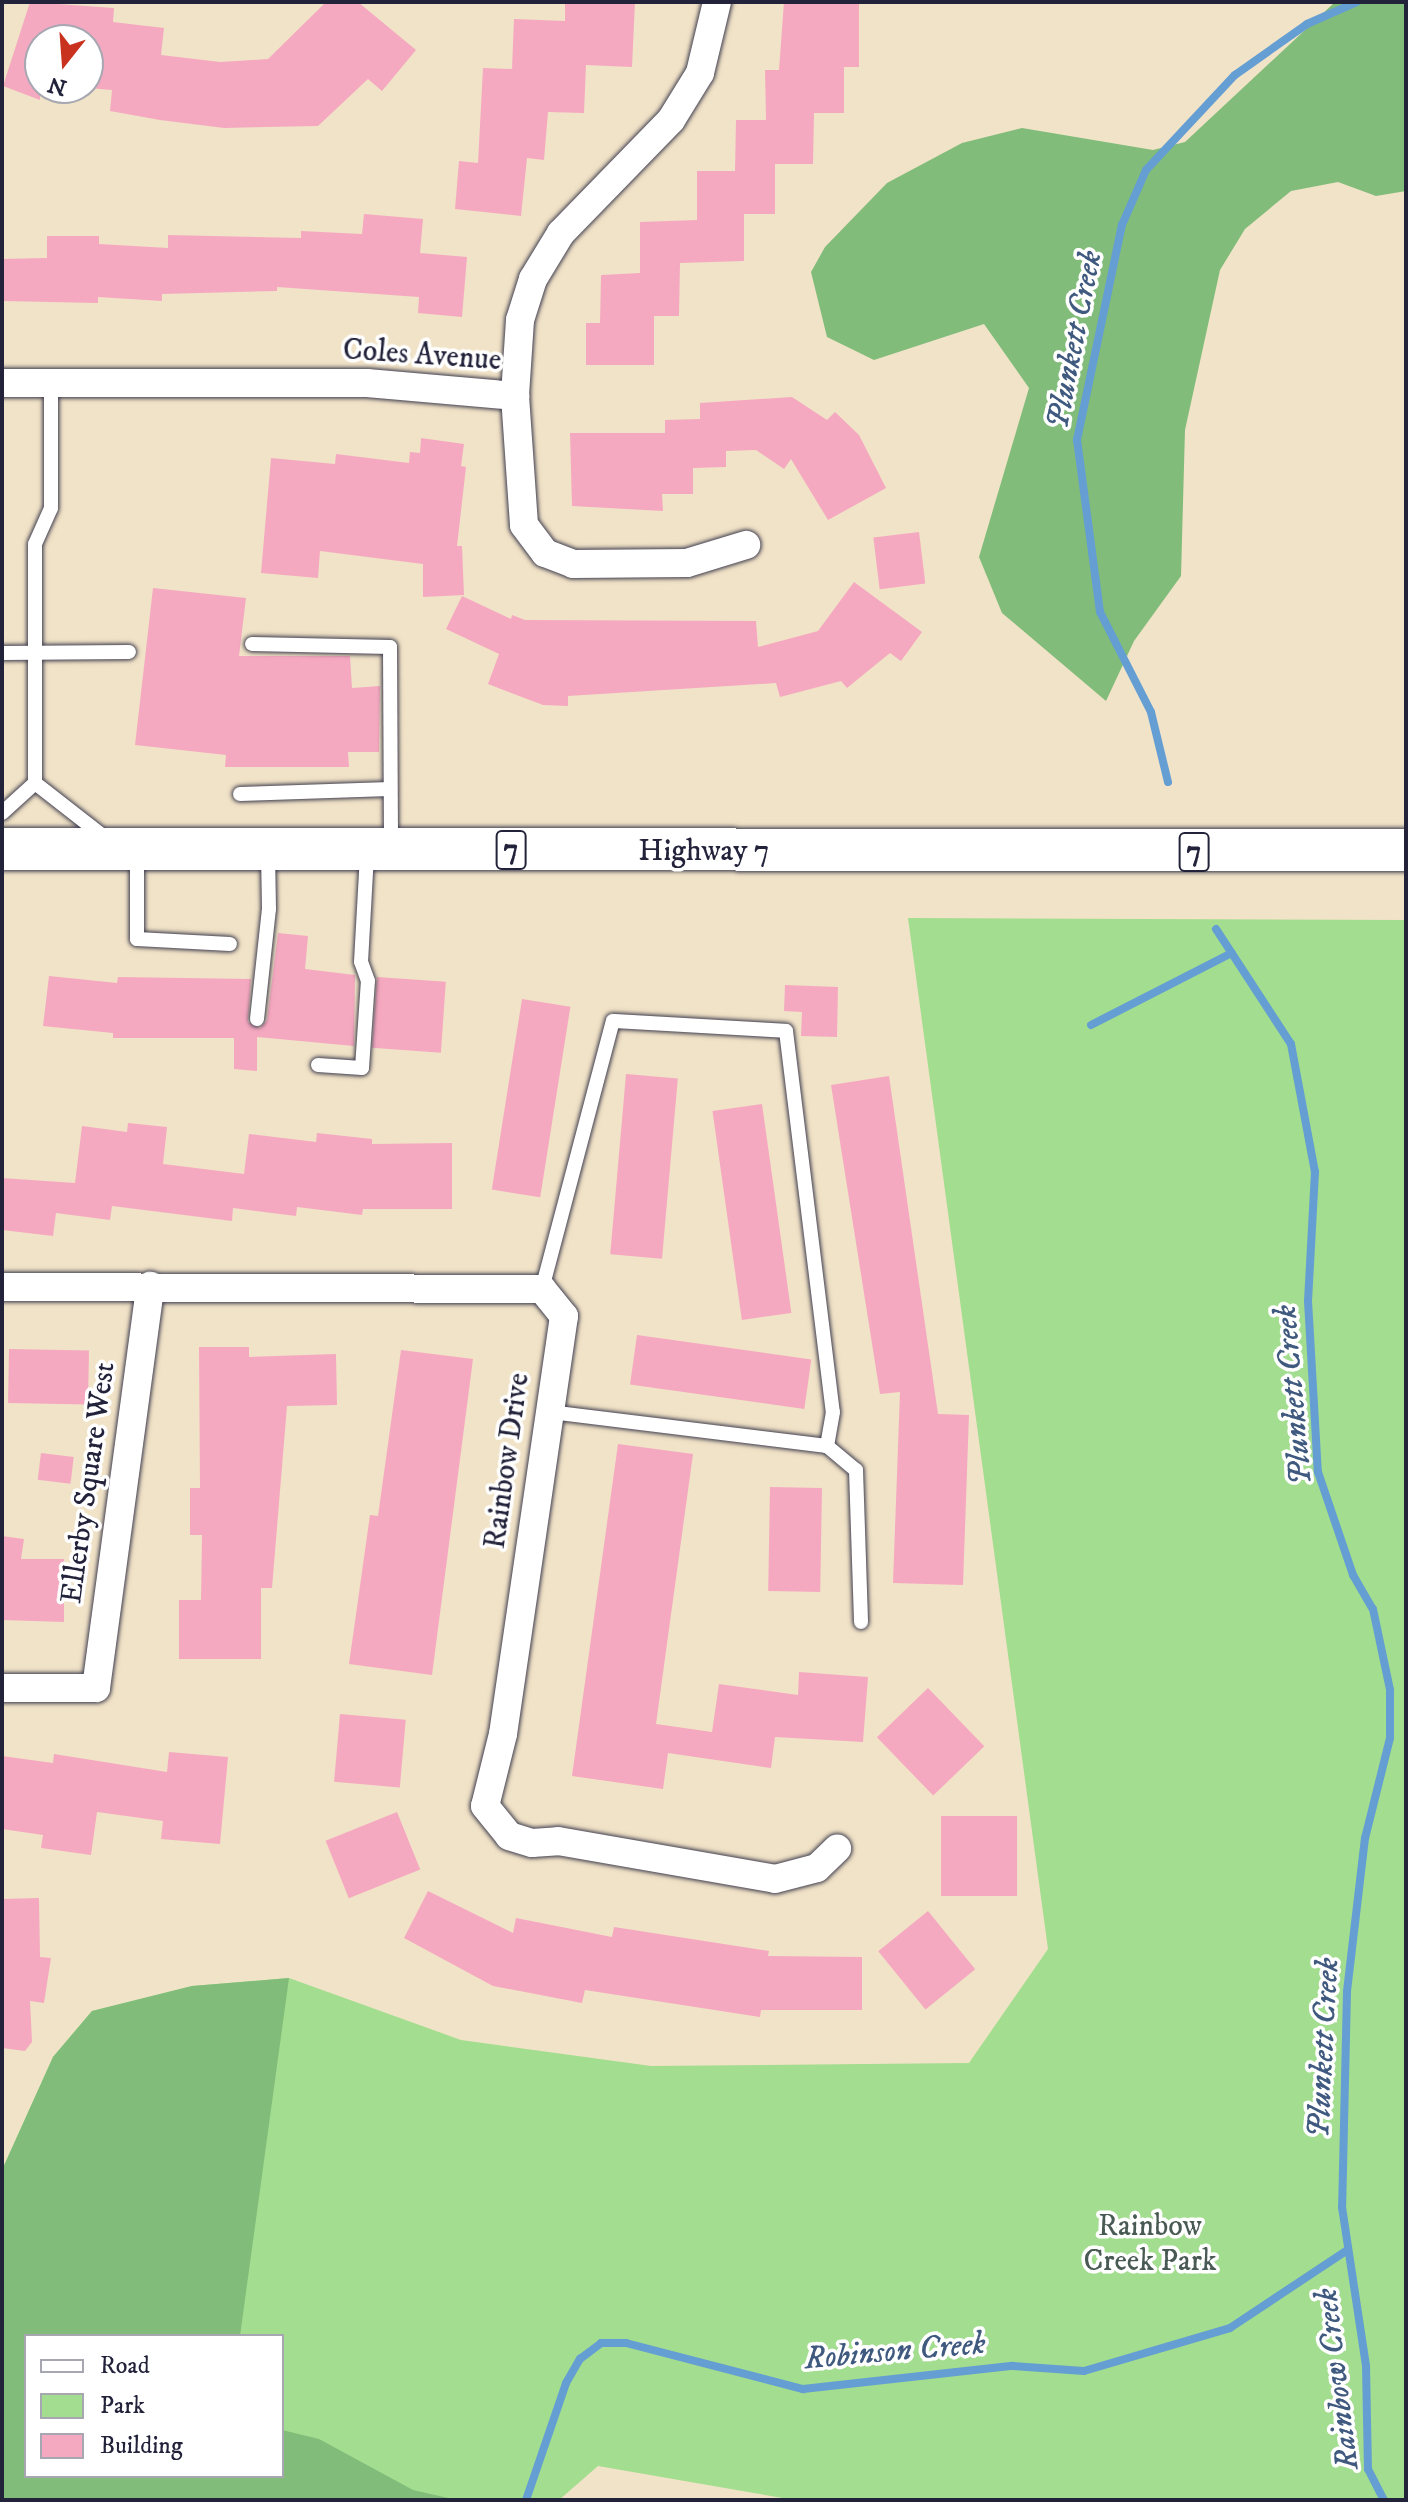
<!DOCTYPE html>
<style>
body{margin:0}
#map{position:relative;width:1408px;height:2502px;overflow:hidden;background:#f1e3c7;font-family:"IM FELL DW Pica",serif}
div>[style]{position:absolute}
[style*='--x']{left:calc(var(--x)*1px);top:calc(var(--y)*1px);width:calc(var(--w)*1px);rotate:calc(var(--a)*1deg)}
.green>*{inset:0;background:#a3dd8f}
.forest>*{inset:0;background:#82bc7a}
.stream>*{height:8px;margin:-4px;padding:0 4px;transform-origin:4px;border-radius:4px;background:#649ed3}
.building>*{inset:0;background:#f5a9c0;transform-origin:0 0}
.roads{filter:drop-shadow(0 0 2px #413f50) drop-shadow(0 0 2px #413f50)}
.lane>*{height:14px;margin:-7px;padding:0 7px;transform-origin:7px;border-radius:7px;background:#fff}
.street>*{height:28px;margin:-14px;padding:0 14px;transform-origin:14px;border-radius:14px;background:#fff}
.primary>*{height:42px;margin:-21px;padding:0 21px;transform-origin:21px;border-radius:21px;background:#fff}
span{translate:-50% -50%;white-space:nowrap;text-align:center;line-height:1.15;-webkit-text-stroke:7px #fff;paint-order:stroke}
.shield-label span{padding:2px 6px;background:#fff;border:2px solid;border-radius:6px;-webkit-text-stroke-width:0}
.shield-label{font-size:28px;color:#22223b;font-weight:700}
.street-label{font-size:30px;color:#22223b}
.park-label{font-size:30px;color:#495a54}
.water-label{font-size:32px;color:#405a7f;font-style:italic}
.frame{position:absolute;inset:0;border:4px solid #22223b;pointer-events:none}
.legend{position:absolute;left:24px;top:2334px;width:260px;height:144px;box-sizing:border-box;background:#fff;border:2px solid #a7a7b1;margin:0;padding:10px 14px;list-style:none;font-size:24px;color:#22223b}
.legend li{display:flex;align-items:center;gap:16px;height:40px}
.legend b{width:40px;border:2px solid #a7a7b1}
.north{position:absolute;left:24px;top:24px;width:80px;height:80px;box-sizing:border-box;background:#fff;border:2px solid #a7a7b1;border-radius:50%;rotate:197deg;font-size:22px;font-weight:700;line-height:32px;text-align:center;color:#22223b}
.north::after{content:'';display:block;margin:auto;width:28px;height:36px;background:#c8321e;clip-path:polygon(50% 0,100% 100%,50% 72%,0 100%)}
</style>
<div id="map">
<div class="green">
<div style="clip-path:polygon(evenodd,908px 918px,1406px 920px,1406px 2500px,794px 2500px,598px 2466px,559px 2500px,2px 2500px,2px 2170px,53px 2057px,92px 2011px,192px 1986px,289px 1978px,461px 2040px,651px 2066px,969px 2063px,1048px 1949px,908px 918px,26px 2336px,282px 2336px,282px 2476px,26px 2476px,26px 2336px)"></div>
</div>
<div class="forest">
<div style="clip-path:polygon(1335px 2px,1406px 2px,1406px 191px,1376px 196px,1338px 182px,1291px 191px,1245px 229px,1220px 270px,1185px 430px,1181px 576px,1134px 641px,1106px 701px,1002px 613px,979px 557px,1029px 388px,984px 324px,874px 360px,827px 337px,811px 272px,825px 247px,887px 183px,962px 143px,1022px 128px,1153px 150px,1185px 142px)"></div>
<div style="clip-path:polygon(289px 1978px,240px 2336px,26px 2336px,26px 2476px,282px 2476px,282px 2430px,319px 2439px,413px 2490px,457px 2500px,2px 2500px,2px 2170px,53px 2057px,92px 2011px,192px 1986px)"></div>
</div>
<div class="stream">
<div style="--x:1168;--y:782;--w:72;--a:-103.7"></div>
<div style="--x:1151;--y:712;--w:112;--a:-117"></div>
<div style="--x:1100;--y:612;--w:174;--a:-97.6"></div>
<div style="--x:1077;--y:440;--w:220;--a:-78.2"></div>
<div style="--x:1122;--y:225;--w:60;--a:-66.4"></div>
<div style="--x:1146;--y:170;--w:130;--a:-46.9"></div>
<div style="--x:1235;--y:75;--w:88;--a:-35.3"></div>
<div style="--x:1307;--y:24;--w:55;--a:-23.7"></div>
<div style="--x:1216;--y:929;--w:137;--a:56.9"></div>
<div style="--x:1291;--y:1044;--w:130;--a:79.4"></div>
<div style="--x:1315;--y:1172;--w:129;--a:93.1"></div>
<div style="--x:1308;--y:1301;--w:171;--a:86.7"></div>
<div style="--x:1318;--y:1472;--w:109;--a:71.2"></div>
<div style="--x:1353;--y:1575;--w:39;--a:60"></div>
<div style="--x:1373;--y:1609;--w:83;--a:78.1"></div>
<div style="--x:1390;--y:1690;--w:48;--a:90"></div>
<div style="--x:1390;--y:1738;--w:103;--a:104"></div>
<div style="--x:1365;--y:1838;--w:155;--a:96.7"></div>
<div style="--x:1347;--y:1992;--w:215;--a:91.3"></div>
<div style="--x:1342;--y:2207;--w:161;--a:81.4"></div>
<div style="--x:1366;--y:2366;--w:103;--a:88.9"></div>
<div style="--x:1368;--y:2469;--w:35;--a:63"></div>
<div style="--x:1091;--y:1025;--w:158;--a:-27.1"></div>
<div style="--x:526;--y:2500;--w:124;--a:-71.1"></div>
<div style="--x:566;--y:2383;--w:28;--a:-60"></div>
<div style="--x:580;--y:2359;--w:26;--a:-37"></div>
<div style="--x:601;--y:2343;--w:25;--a:0"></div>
<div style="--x:626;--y:2343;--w:183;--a:14.6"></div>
<div style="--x:803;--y:2389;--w:211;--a:-6.3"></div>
<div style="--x:1013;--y:2366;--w:71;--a:4"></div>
<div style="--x:1084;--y:2371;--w:152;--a:-16.4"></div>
<div style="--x:1230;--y:2328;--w:139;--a:-33.6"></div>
</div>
<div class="building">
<div style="clip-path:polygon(30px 2px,114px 8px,113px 22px,164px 28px,161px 55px,220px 62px,268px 59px,326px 2px,358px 2px,416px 50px,382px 91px,368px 79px,318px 126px,224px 128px,160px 120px,110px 111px,112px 90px,88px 88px,88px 40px,40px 40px,40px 100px,3px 86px)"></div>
<div style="clip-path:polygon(565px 2px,635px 2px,632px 67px,586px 65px,584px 113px,548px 112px,544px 160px,527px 158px,521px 216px,455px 209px,459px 161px,478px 163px,483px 68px,512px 69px,514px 19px,565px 21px)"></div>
<div style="clip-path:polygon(784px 2px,859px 2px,859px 67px,844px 67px,844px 113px,814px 113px,813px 164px,775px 164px,775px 214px,744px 214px,744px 261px,680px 263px,679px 316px,654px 316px,654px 365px,586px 365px,586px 323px,600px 323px,601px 275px,640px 273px,640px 222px,697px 220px,697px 171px,735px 171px,736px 120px,766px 120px,765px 70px,779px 70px)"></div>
<div style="clip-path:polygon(364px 214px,423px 219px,420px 253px,467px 257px,462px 317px,418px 313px,419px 297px,277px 287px,277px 291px,162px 294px,162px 301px,98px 297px,98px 303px,2px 301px,2px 259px,47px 258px,47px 236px,99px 236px,99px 244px,168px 248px,168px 235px,301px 238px,301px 231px,362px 234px)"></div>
<div style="clip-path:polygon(792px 397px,827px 420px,835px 412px,859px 435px,886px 488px,828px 520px,791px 459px,784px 469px,756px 450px,726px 451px,726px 467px,693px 468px,693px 494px,662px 494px,663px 511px,572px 506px,570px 433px,665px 433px,665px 420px,700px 419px,700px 403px)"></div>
<div style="clip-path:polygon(421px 438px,464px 444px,461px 466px,466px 467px,457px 546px,462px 546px,464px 595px,423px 597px,423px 564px,320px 551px,318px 578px,261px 573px,271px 458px,335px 464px,336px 454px,409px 463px,410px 452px,420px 453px)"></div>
<div style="left:919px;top:532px;width:52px;height:46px;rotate:83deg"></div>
<div style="clip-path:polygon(854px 582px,922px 632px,901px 661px,890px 653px,847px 688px,841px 681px,780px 697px,776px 683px,568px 696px,568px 706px,543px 705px,488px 684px,499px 654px,446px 629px,462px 596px,511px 619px,512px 615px,525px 620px,756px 621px,758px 647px,818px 631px)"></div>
<div style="clip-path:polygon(153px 588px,246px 598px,239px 656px,350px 656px,352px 688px,380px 686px,379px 752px,348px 752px,349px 767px,225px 767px,226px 755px,135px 745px)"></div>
<div style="clip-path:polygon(278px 933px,308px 936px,305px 969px,355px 975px,354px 1046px,257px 1037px,257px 1071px,234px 1069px,234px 1038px,113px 1038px,113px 1033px,43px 1026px,49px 976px,117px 983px,118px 977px,251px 979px,248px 1022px,260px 1028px,267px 1020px)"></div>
<div style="left:377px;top:977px;width:69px;height:71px;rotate:4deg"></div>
<div style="clip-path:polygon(785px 985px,838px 987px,837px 1037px,801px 1036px,802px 1012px,784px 1011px)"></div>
<div style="left:522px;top:999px;width:49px;height:193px;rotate:9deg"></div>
<div style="left:626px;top:1074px;width:52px;height:181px;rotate:5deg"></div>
<div style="clip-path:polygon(889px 1076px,938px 1414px,969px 1415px,963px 1585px,893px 1583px,900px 1392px,880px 1394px,831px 1085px)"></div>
<div style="left:762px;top:1104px;width:211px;height:50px;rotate:82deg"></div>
<div style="clip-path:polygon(128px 1123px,167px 1127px,163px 1164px,244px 1174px,249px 1134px,316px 1142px,317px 1133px,372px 1139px,372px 1144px,452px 1143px,452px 1209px,363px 1209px,362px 1215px,297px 1207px,296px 1216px,233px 1208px,232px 1221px,112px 1206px,110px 1220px,56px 1213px,53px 1236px,2px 1230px,2px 1178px,75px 1183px,82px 1126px,127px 1132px)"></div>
<div style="left:637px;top:1335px;width:176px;height:50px;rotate:8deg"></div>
<div style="clip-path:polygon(199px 1347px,249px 1347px,249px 1357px,336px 1354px,337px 1405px,287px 1406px,272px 1588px,261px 1588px,261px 1659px,179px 1659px,179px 1600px,201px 1600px,202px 1535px,190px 1535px,190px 1488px,200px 1488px)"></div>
<div style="left:9px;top:1349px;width:80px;height:54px;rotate:1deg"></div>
<div style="clip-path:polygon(401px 1350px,473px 1359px,432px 1675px,349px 1664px,370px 1515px,378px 1516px)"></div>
<div style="clip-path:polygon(618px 1444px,693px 1454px,656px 1724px,712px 1732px,719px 1684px,798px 1695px,799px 1672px,868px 1677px,863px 1742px,775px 1737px,771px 1768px,668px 1753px,663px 1789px,572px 1776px)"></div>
<div style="left:41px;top:1453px;width:33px;height:27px;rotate:7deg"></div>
<div style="left:770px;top:1487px;width:52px;height:104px;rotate:1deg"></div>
<div style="clip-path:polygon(2px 1536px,24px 1539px,21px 1559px,64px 1559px,64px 1622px,2px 1620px)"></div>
<div style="left:928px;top:1688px;width:81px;height:71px;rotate:46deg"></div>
<div style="left:340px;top:1714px;width:66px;height:68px;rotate:5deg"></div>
<div style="clip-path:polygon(169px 1752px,228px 1757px,220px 1844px,161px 1839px,163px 1821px,97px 1812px,91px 1855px,41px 1848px,43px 1835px,2px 1829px,2px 1756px,53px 1763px,54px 1754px,167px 1772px)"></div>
<div style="left:397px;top:1812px;width:62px;height:77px;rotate:68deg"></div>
<div style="left:941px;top:1816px;width:76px;height:80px"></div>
<div style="clip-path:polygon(428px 1891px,513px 1933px,516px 1918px,612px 1937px,614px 1927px,769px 1951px,768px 1956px,862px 1957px,862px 2010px,761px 2010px,760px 2017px,585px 1990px,582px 2003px,493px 1986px,404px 1938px)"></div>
<div style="clip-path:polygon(39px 1898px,40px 1957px,51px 1958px,44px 2003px,30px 2001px,32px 2042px,25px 2051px,2px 2048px,2px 1899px)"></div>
<div style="left:928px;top:1911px;width:75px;height:64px;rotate:51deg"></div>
</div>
<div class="roads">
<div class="lane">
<div style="--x:252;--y:644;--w:138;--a:1.2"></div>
<div style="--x:390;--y:647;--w:198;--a:89.7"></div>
<div style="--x:2;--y:653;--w:127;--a:-0.5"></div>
<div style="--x:35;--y:783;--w:91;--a:37.9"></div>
<div style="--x:240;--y:794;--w:150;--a:-1.9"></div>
<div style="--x:2;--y:813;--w:45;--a:-42.3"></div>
<div style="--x:35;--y:783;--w:239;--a:-90"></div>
<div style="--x:35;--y:544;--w:39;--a:-66"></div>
<div style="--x:51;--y:508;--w:126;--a:-90"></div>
<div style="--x:137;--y:854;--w:85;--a:90"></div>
<div style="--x:137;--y:939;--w:93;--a:3.1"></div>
<div style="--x:257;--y:1019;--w:111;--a:-83.8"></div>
<div style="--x:269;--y:909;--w:56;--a:-91"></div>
<div style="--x:318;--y:1065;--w:44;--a:3.9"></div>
<div style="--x:362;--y:1068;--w:87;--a:-86.1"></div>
<div style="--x:368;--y:981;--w:20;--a:-110"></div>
<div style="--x:361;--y:962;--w:109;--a:-86.8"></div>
<div style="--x:542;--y:1289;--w:277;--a:-75.2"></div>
<div style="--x:613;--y:1021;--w:173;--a:3.3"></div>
<div style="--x:786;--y:1031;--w:384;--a:83"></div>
<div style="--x:833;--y:1412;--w:35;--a:100"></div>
<div style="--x:827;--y:1446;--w:280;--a:-173"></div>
<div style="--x:827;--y:1446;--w:38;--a:40"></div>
<div style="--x:856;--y:1470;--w:152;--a:88.1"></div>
</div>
<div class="street">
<div style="--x:717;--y:2;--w:73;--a:103.5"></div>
<div style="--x:700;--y:73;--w:55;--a:121.7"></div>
<div style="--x:671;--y:120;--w:158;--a:134.2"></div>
<div style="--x:561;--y:233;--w:54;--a:121.3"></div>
<div style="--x:533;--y:279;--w:43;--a:107.6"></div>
<div style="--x:520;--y:320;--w:76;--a:93.8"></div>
<div style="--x:515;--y:396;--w:129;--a:86"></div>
<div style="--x:524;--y:525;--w:35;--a:53"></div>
<div style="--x:545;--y:553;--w:30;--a:21"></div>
<div style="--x:573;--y:564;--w:114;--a:-0.5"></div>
<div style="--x:687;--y:563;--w:62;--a:-17"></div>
<div style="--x:2;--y:383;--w:365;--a:0"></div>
<div style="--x:367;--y:383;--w:149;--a:5"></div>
<div style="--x:2;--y:1287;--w:540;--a:0.21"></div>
<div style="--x:542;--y:1289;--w:35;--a:51"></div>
<div style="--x:564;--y:1316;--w:422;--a:98.3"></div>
<div style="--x:503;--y:1734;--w:74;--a:104"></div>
<div style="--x:485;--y:1806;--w:38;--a:51"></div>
<div style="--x:509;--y:1836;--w:24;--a:17"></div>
<div style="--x:532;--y:1843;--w:26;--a:-4"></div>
<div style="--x:558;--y:1841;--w:220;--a:9.9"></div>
<div style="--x:775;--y:1879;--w:43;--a:-14.7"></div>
<div style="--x:817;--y:1868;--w:28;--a:-44"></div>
<div style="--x:2;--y:1688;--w:94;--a:0"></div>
<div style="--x:96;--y:1688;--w:406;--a:-82.3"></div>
</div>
<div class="primary">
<div style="--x:2;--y:849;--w:1404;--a:0.04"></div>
</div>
</div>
<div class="shield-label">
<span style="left:511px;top:850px">7</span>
<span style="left:1194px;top:852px">7</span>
</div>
<div class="street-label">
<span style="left:422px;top:356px;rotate:4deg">Coles Avenue</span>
<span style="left:704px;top:852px">Highway 7</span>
<span style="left:508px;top:1461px;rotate:-82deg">Rainbow Drive</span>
<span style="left:89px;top:1483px;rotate:-82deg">Ellerby Square West</span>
</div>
<div class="park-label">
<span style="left:1150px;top:2244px">Rainbow<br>Creek Park</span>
</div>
<div class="water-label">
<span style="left:1075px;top:340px;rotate:-79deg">Plunkett Creek</span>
<span style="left:1294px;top:1395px;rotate:-95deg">Plunkett Creek</span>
<span style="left:1324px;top:2048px;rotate:-87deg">Plunkett Creek</span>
<span style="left:895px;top:2352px;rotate:-5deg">Robinson Creek</span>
<span style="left:1338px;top:2379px;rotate:-97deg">Rainbow Creek</span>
</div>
<div class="frame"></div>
<ul class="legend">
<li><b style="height:10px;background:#fff"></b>Road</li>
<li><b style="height:22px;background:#a3dd8f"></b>Park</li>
<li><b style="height:22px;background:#f5a9c0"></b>Building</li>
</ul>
<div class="north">N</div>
</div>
